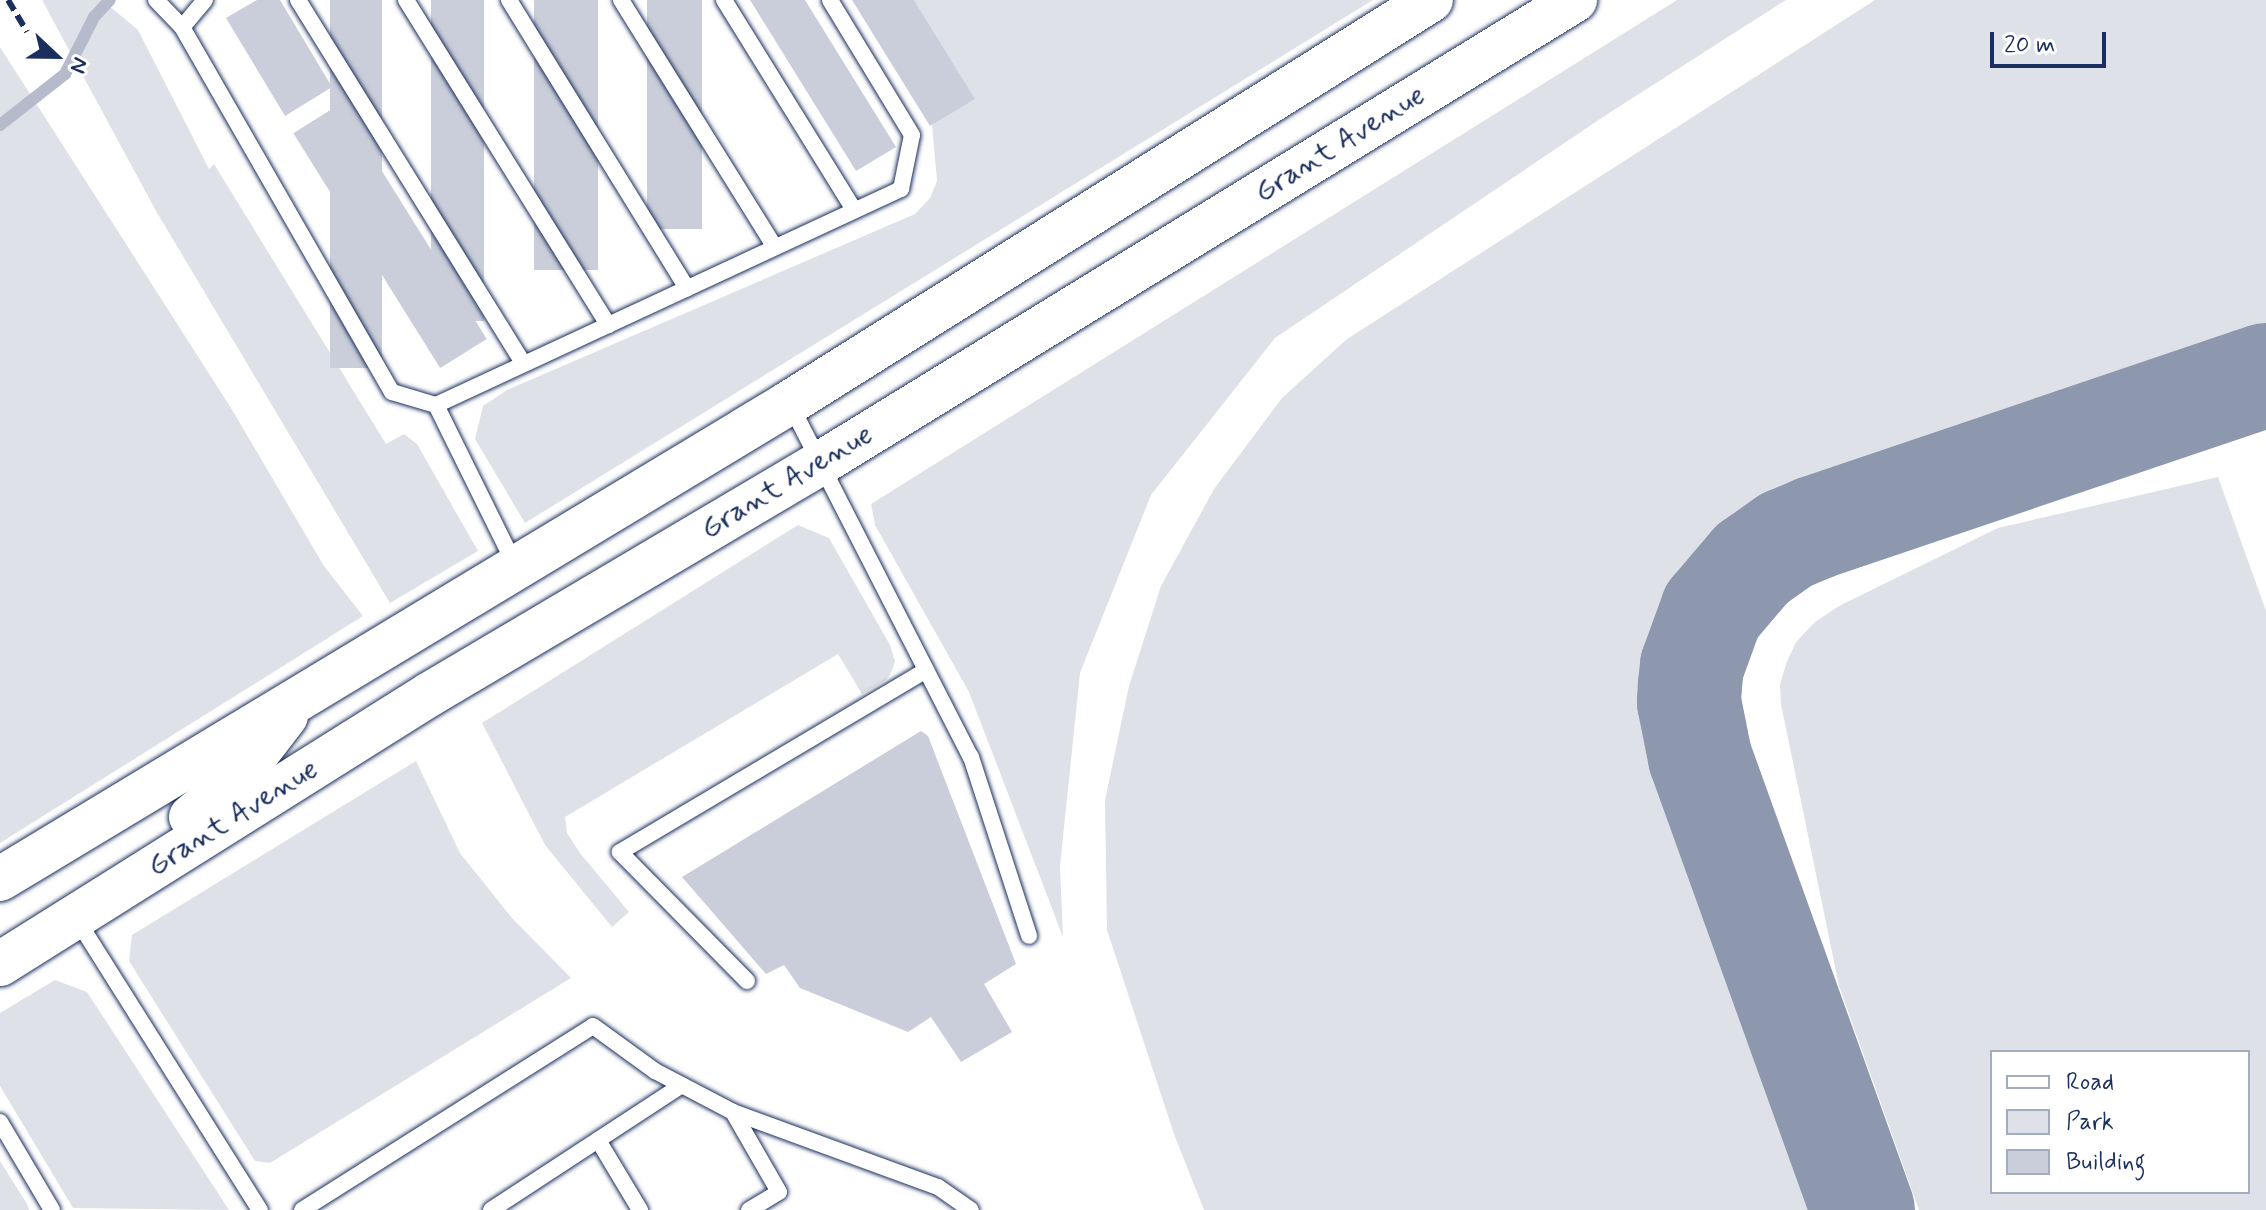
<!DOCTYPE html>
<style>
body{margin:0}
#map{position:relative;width:2266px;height:1210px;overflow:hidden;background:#fff;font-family:Mynerve,sans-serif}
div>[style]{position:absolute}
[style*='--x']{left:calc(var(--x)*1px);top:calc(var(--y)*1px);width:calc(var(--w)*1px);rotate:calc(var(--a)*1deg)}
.green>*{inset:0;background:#dee1e7}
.stream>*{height:12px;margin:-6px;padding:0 6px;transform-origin:6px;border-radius:6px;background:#b5bbca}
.taxiway>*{height:104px;margin:-52px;padding:0 52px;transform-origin:52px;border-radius:52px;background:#8d97ae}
.building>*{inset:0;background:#caceda;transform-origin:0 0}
.roads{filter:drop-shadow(0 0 2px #1b2f5e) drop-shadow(0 0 2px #1b2f5e)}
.lane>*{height:16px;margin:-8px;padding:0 8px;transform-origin:8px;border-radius:8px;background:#fff}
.primary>*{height:44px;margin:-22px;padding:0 22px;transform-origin:22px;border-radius:22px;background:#fff}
.rail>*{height:6px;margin-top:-3px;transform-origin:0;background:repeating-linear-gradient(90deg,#1b2f5e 0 12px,transparent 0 18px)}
span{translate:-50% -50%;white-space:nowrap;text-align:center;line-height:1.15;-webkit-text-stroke:8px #fff;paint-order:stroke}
.street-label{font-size:30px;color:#1b2f5e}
.legend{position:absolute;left:1990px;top:1050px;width:260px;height:144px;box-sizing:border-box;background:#fff;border:2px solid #a4acbf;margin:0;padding:10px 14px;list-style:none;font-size:24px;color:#1b2f5e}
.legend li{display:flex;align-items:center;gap:16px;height:40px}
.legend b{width:40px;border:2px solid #a4acbf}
.north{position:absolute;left:16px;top:16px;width:80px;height:80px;-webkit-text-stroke:6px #fff;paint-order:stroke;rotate:112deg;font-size:22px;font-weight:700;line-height:32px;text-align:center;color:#1b2f5e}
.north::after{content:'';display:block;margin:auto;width:28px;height:36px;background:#1b2f5e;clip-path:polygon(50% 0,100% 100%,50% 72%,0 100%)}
.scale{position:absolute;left:1990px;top:32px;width:116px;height:36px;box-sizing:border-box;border:4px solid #1b2f5e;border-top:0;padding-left:10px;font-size:24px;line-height:28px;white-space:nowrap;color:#1b2f5e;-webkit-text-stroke:6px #fff;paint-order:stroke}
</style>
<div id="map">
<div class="green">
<div style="clip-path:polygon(42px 0,102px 0,138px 30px,209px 169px,214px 164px,386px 444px,404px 434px,417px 444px,478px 551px,390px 603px,156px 211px)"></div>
<div style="clip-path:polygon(914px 0,1373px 0,525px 523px,475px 439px,483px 406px,507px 390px,915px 214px,930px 198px,937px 181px,932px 125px,974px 98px)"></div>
<div style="clip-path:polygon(1677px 0,1786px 0,1606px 115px,1275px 338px,1151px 495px,1080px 673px,1060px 866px,1063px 937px,969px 692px,875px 525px,871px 504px)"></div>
<div style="clip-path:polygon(1875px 0,2266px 0,2266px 324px,1806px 485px,1745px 518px,1710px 553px,1676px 602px,1658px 654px,1654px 715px,1666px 772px,1823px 1210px,1204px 1210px,1174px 1134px,1107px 930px,1105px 800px,1129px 686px,1161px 586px,1214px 489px,1282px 398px,1347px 339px)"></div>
<div style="clip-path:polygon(0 47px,231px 408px,324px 566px,363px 616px,0 843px)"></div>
<div style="clip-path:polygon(evenodd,2218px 477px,2266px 611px,2266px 1210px,1919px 1210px,1839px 986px,1781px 704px,1780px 685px,1786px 664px,1796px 642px,1815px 622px,1839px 606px,1998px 528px,2218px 477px,1992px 1052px,2248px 1052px,2248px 1192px,1992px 1192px,1992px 1052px)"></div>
<div style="clip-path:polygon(798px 525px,829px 538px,890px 645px,895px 661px,891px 673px,886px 680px,862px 694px,838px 654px,565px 817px,567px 833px,580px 853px,629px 912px,612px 927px,545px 845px,482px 723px)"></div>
<div style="clip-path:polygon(416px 761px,460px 853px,512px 918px,571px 978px,270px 1163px,255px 1161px,129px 961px,132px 935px)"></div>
<div style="clip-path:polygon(55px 980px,87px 992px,229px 1210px,73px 1208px,0 1086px,0 1013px)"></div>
<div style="clip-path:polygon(0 1161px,27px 1204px,29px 1210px,0 1210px)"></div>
</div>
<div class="stream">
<div style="--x:0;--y:125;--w:83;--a:-38.1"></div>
<div style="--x:65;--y:74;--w:64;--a:-63"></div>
<div style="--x:94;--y:17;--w:23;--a:-47"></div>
</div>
<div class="taxiway">
<div style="--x:1863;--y:1210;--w:481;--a:-109.8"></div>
<div style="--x:1700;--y:757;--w:56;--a:-101.3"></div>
<div style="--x:1689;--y:702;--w:17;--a:-87"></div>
<div style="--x:1690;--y:685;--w:19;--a:-84"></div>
<div style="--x:1692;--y:666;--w:59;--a:-70"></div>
<div style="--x:1712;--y:611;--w:62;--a:-49.6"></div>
<div style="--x:1752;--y:564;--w:42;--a:-35.2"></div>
<div style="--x:1786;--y:540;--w:30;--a:-23"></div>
<div style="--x:1814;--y:528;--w:477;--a:-18.7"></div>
</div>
<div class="building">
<div style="clip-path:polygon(257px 0,280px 0,332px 87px,285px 116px,226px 18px)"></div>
<div style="left:330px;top:0;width:52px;height:368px"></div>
<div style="left:431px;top:0;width:53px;height:321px"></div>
<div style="left:534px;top:0;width:64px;height:270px"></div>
<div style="left:647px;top:0;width:55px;height:229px"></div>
<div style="clip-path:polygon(750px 0,805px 0,896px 147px,856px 171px)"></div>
<div style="clip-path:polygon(852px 0,914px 0,975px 99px,930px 126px)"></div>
<div style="left:340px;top:104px;width:277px;height:55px;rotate:58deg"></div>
<div style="clip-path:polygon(921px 731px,928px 736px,1016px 964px,984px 984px,1012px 1032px,961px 1062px,931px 1017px,908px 1032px,800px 988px,784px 965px,766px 974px,682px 877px)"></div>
</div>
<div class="roads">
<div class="lane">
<div style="--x:156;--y:0;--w:37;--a:46"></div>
<div style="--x:205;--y:0;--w:35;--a:130"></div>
<div style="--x:182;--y:27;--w:421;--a:60.1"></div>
<div style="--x:392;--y:392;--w:46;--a:16.5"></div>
<div style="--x:436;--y:405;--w:513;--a:-24.92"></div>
<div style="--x:901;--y:189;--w:55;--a:-78.5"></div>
<div style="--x:912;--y:135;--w:158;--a:-121.3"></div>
<div style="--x:298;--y:0;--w:428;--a:58.2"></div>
<div style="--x:406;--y:0;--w:383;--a:58.1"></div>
<div style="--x:509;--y:0;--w:339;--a:58.3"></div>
<div style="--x:621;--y:0;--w:291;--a:58.1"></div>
<div style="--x:724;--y:0;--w:247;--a:58.2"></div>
<div style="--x:790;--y:404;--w:397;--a:62.9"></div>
<div style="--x:971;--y:757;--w:188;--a:72"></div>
<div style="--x:436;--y:405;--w:178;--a:63.7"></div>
<div style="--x:76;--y:918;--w:345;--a:57.8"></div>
<div style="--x:747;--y:981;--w:181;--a:-134.6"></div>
<div style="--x:620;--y:852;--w:356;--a:-30.7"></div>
<div style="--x:733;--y:1112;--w:92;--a:60.1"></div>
<div style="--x:779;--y:1192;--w:35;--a:149"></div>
<div style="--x:0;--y:1122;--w:102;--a:59.4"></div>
<div style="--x:598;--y:1140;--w:82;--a:59"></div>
<div style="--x:302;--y:1210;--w:344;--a:-32.3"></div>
<div style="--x:593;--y:1026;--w:77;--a:36"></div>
<div style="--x:655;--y:1071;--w:88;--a:27.7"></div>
<div style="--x:733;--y:1112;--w:218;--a:20.1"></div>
<div style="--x:938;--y:1187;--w:40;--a:34.9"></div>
<div style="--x:491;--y:1210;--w:228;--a:-33.2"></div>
</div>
<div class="primary">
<div style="--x:191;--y:817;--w:62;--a:-39.8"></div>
<div style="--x:239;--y:777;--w:77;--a:-52.4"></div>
<div style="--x:0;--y:879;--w:921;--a:-31.1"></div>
<div style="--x:789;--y:403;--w:758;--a:-32.12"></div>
<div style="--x:0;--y:964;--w:508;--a:-32.12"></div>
<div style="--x:430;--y:694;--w:454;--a:-30.6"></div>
<div style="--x:821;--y:463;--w:885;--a:-31.55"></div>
</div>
</div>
<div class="rail">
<div style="--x:8;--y:0;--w:37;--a:59"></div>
</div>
<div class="street-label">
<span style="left:1340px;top:144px;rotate:-32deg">Grant Avenue</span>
<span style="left:787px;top:482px;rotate:-31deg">Grant Avenue</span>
<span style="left:233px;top:818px;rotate:-32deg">Grant Avenue</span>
</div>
<ul class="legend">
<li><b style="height:10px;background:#fff"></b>Road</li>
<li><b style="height:22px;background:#dee1e7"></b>Park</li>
<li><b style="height:22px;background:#caceda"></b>Building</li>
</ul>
<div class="north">N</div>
<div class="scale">20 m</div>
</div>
